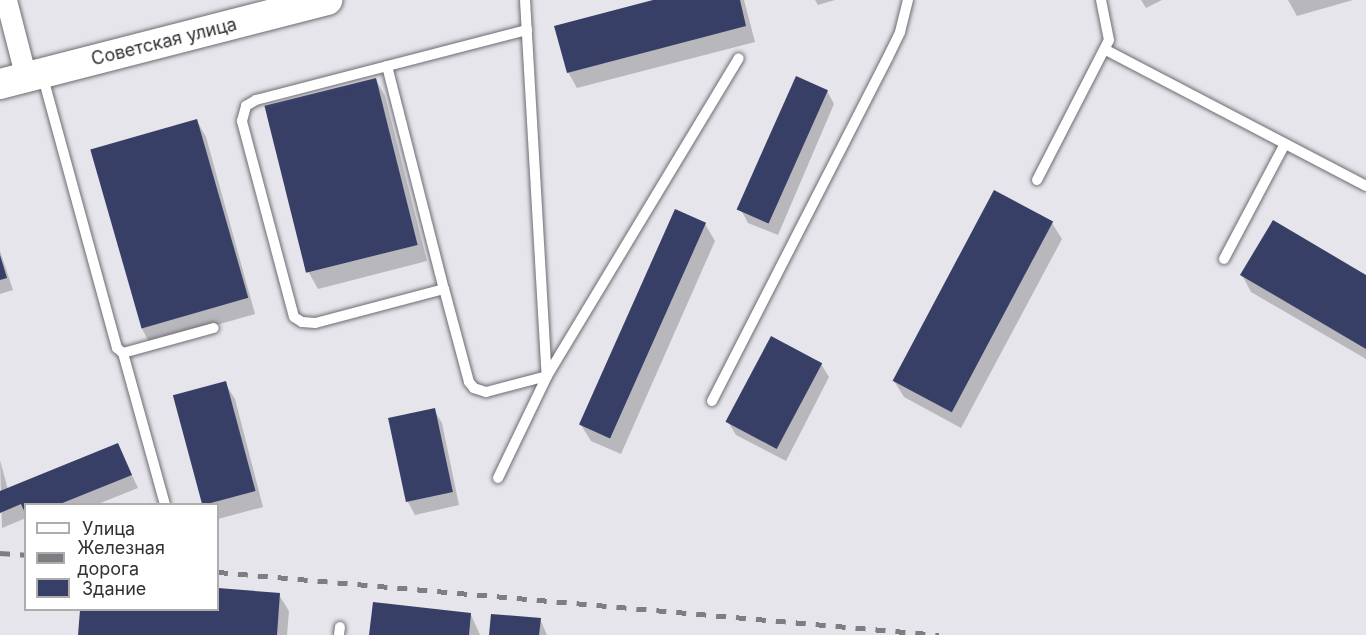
<!DOCTYPE html>
<meta charset="utf-8">
<style>
body{margin:0}
#map{position:relative;width:1366px;height:635px;overflow:hidden;background:#e6e5eb;font-family:Inter,sans-serif}
div>[style]{position:absolute}
[style*='--x']{left:calc(var(--x)*1px);top:calc(var(--y)*1px);width:calc(var(--w)*1px);rotate:calc(var(--a)*1deg)}
.shadow>*{inset:0;background:#0003}
.building>*{inset:0;background:#373f67;transform-origin:0 0}
.roads{filter:drop-shadow(0 0 2px #6d6c71) drop-shadow(0 0 2px #6d6c71)}
.service>*{height:10px;margin:-5px;padding:0 5px;transform-origin:5px;border-radius:5px;background:#fff}
.minor>*{height:21px;margin:-10.5px;padding:0 10.5px;transform-origin:10.5px;border-radius:10.5px;background:#fff}
.secondary>*{height:30px;margin:-15px;padding:0 15px;transform-origin:15px;border-radius:15px;background:#fff}
.rail>*{height:4.5px;margin-top:-2.25px;transform-origin:0;background:repeating-linear-gradient(90deg,#7e7d81 0 10px,transparent 0 20px)}
span{translate:-50% -50%;white-space:nowrap;text-align:center;line-height:1.15;-webkit-text-stroke:6px #fff;paint-order:stroke}
.street-label{font-size:18px;color:#323133}
.legend{position:absolute;left:24px;top:503px;width:195px;height:108px;box-sizing:border-box;background:#fff;border:2px solid #adadad;margin:0;padding:8px 10px;list-style:none;font-size:18px;color:#323133}
.legend li{display:flex;align-items:center;gap:12px;height:30px}
.legend b{width:30px;border:2px solid #adadad}
</style>
<div id="map">
<div class="shadow">
<div style="clip-path:polygon(659px 0,744px 0,755px 42px,577px 88px,568px 72px)"></div>
<div style="clip-path:polygon(815px 0,835px 0,818px 5px)"></div>
<div style="clip-path:polygon(1141px 0,1162px 0,1146px 8px)"></div>
<div style="clip-path:polygon(1288px 0,1353px 0,1297px 16px)"></div>
<div style="clip-path:polygon(376px 80px,385px 96px,427px 261px,318px 289px,309px 273px,267px 108px)"></div>
<div style="clip-path:polygon(827px 91px,834px 104px,778px 235px,748px 223px,741px 210px)"></div>
<div style="clip-path:polygon(197px 121px,206px 137px,255px 314px,150px 344px,141px 327px)"></div>
<div style="clip-path:polygon(1052px 223px,1062px 239px,961px 428px,904px 397px,894px 381px)"></div>
<div style="clip-path:polygon(705px 224px,715px 241px,621px 454px,591px 441px,581px 425px)"></div>
<div style="clip-path:polygon(0 251px,13px 290px,0 294px)"></div>
<div style="clip-path:polygon(1242px 275px,1366px 277px,1366px 359px,1251px 292px)"></div>
<div style="clip-path:polygon(821px 364px,829px 377px,786px 461px,736px 435px,728px 422px)"></div>
<div style="clip-path:polygon(225px 383px,235px 399px,263px 507px,218px 519px,218px 504px,204px 504px,175px 396px)"></div>
<div style="clip-path:polygon(434px 410px,442px 423px,459px 505px,415px 515px,408px 502px,390px 420px)"></div>
<div style="clip-path:polygon(118px 445px,138px 488px,98px 504px,26px 504px,26px 518px,2px 528px,0 460px,8px 490px)"></div>
<div style="clip-path:polygon(218px 589px,279px 595px,289px 611px,287px 635px,80px 635px,82px 610px,218px 610px)"></div>
<div style="clip-path:polygon(471px 615px,480px 635px,371px 635px)"></div>
<div style="clip-path:polygon(540px 619px,547px 635px,491px 635px)"></div>
</div>
<div class="building">
<div style="clip-path:polygon(653px 0,740px 0,746px 26px,567px 73px,554px 26px)"></div>
<div style="left:796px;top:76px;width:35px;height:146px;rotate:24deg"></div>
<div style="left:376px;top:78px;width:172px;height:115px;rotate:76deg"></div>
<div style="left:197px;top:119px;width:186px;height:111px;rotate:74deg"></div>
<div style="left:994px;top:190px;width:67px;height:216px;rotate:28deg"></div>
<div style="left:675px;top:209px;width:34px;height:236px;rotate:24deg"></div>
<div style="clip-path:polygon(1273px 220px,1366px 275px,1366px 349px,1240px 275px)"></div>
<div style="clip-path:polygon(0 255px,7px 278px,0 280px)"></div>
<div style="left:771px;top:336px;width:58px;height:97px;rotate:28deg"></div>
<div style="left:226px;top:381px;width:114px;height:55px;rotate:75deg"></div>
<div style="left:435px;top:408px;width:86px;height:48px;rotate:78deg"></div>
<div style="clip-path:polygon(118px 443px,132px 475px,60px 504px,26px 504px,26px 515px,21px 504px,0 513px,0 491px)"></div>
<div style="clip-path:polygon(218px 588px,280px 593px,277px 635px,78px 635px,80px 610px,218px 610px)"></div>
<div style="clip-path:polygon(373px 602px,471px 613px,469px 635px,369px 635px)"></div>
<div style="clip-path:polygon(491px 614px,541px 618px,539px 635px,489px 635px)"></div>
</div>
<div class="roads">
<div class="service">
<div style="--x:525;--y:0;--w:377;--a:86.7"></div>
<div style="--x:547;--y:376;--w:63;--a:165.3"></div>
<div style="--x:486;--y:392;--w:13;--a:-162"></div>
<div style="--x:474;--y:388;--w:8;--a:-130"></div>
<div style="--x:469;--y:382;--w:96;--a:-105"></div>
<div style="--x:444;--y:289;--w:133;--a:165.2"></div>
<div style="--x:315;--y:323;--w:13;--a:-176"></div>
<div style="--x:302;--y:322;--w:9;--a:-148"></div>
<div style="--x:294;--y:317;--w:203;--a:-104.9"></div>
<div style="--x:242;--y:121;--w:16;--a:-75"></div>
<div style="--x:246;--y:106;--w:12;--a:-31"></div>
<div style="--x:256;--y:100;--w:280;--a:-14.5"></div>
<div style="--x:1106;--y:50;--w:293;--a:27.6"></div>
<div style="--x:387;--y:66;--w:230;--a:75.7"></div>
<div style="--x:42;--y:74;--w:284;--a:74.7"></div>
<div style="--x:117;--y:348;--w:8;--a:40"></div>
<div style="--x:123;--y:353;--w:94;--a:-15.4"></div>
<div style="--x:1037;--y:180;--w:157;--a:-62.8"></div>
<div style="--x:1109;--y:40;--w:41;--a:-101.3"></div>
<div style="--x:1224;--y:259;--w:130;--a:-62.1"></div>
<div style="--x:123;--y:353;--w:157;--a:74.5"></div>
<div style="--x:712;--y:401;--w:386;--a:-62.9"></div>
<div style="--x:888;--y:57;--w:28;--a:-64"></div>
<div style="--x:900;--y:32;--w:33;--a:-76"></div>
<div style="--x:498;--y:478;--w:113;--a:-64.3"></div>
<div style="--x:547;--y:376;--w:371;--a:-58.9"></div>
<div style="--x:339;--y:635;--w:8;--a:-83"></div>
</div>
<div class="minor">
<div style="--x:6;--y:0;--w:81;--a:75.6"></div>
</div>
<div class="secondary">
<div style="--x:0;--y:84;--w:338;--a:-14.4"></div>
</div>
</div>
<div class="rail">
<div style="--x:0;--y:553;--w:26;--a:4"></div>
<div style="--x:218;--y:572;--w:724;--a:4.99"></div>
</div>
<div class="street-label">
<span style="left:164px;top:42px;rotate:-14deg">Советская улица</span>
</div>
<ul class="legend">
<li><b style="height:8px;background:#fff"></b>Улица</li>
<li><b style="height:8px;background:#7e7d81"></b>Железная дорога</li>
<li><b style="height:16px;background:#373f67"></b>Здание</li>
</ul>
</div>
